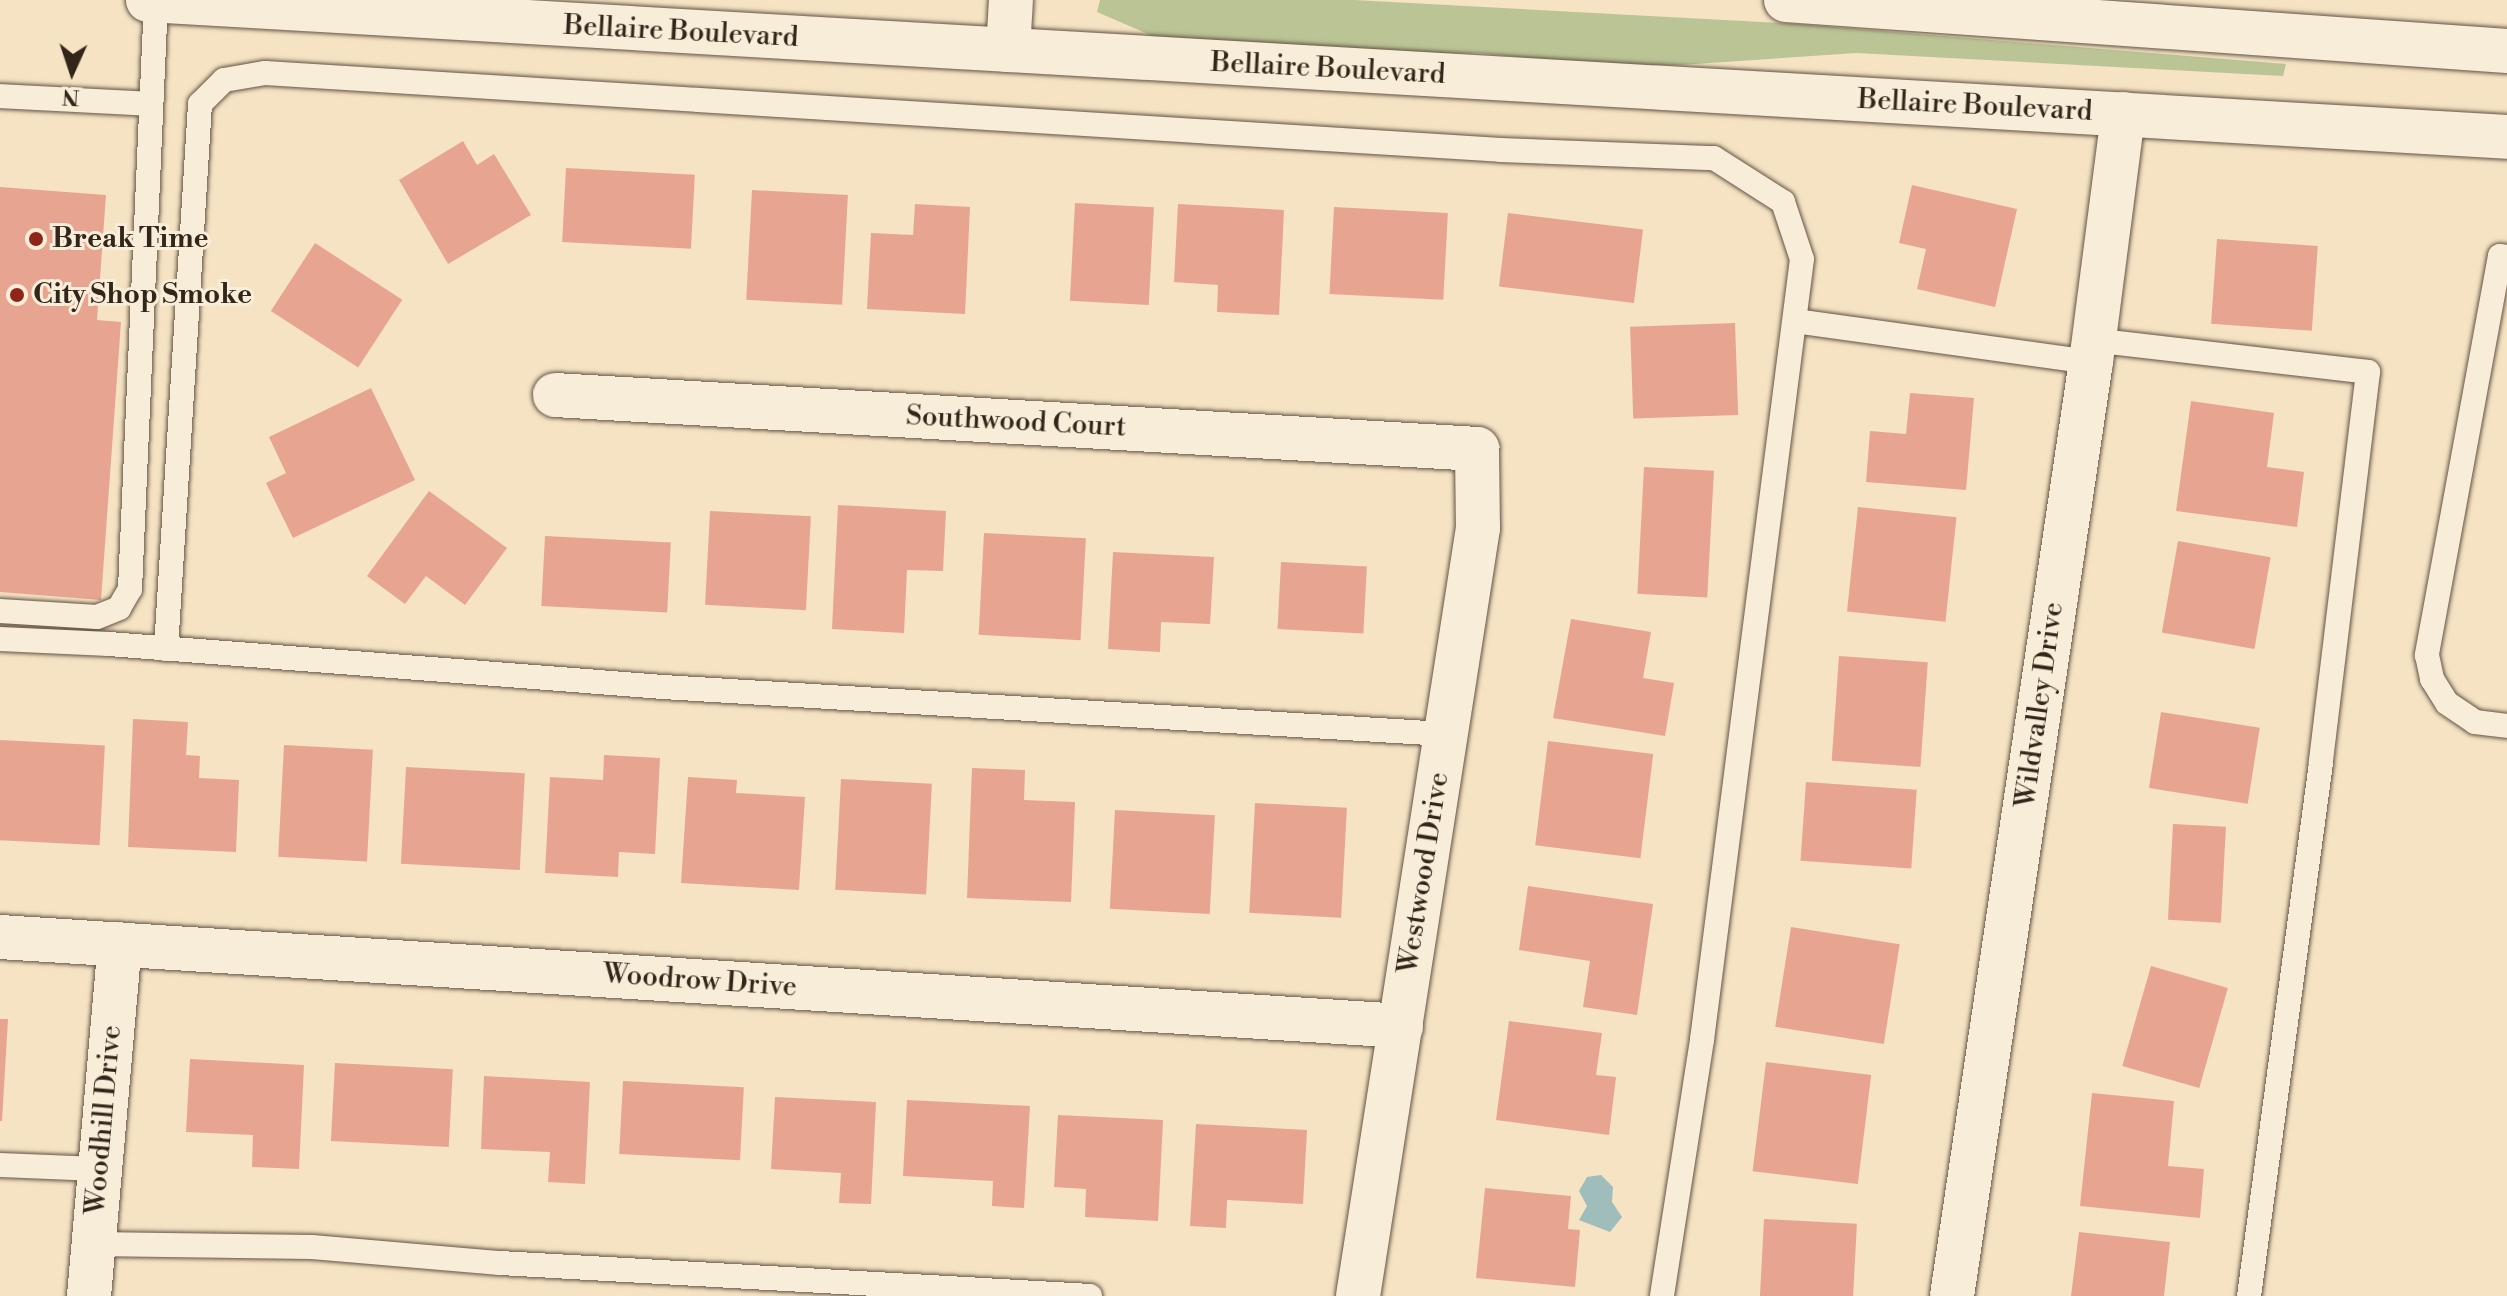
<!DOCTYPE html>
<style>
body{margin:0}
#map{position:relative;width:2507px;height:1296px;overflow:hidden;background:#f5e3c3;font-family:"Libre Bodoni",serif}
div>[style]{position:absolute}
[style*='--x']{left:calc(var(--x)*1px);top:calc(var(--y)*1px);width:calc(var(--w)*1px);rotate:calc(var(--a)*1deg)}
.green>*{inset:0;background:#bac495}
.water>*{inset:0;background:#9ebdbb}
.building>*{inset:0;background:#e7a591;transform-origin:0 0}
.roads{filter:drop-shadow(0 0 2px #635444) drop-shadow(0 0 2px #635444)}
.service>*{height:24px;margin:-12px;padding:0 12px;transform-origin:12px;border-radius:12px;background:#f8edd8}
.minor>*{height:44px;margin:-22px;padding:0 22px;transform-origin:22px;border-radius:22px;background:#f8edd8}
.secondary>*{height:44px;margin:-22px;padding:0 22px;transform-origin:22px;border-radius:22px;background:#f8edd8}
.dots>*{width:22px;height:22px;translate:-50% -50%;box-sizing:border-box;border:4px solid #f8edd8;border-radius:50%}
span{translate:-50% -50%;white-space:nowrap;text-align:center;line-height:1.15;-webkit-text-stroke:6px #f8edd8;paint-order:stroke}
.street-label{font-size:28px;color:#322519}
.poi-label{font-size:28px;color:#322519;font-weight:700}
.left{translate:0 -50%;text-align:left}
.north{position:absolute;left:32px;top:32px;width:80px;height:80px;-webkit-text-stroke:6px #f8edd8;paint-order:stroke;rotate:183deg;font-size:22px;font-weight:700;line-height:32px;text-align:center;color:#322519}
.north::after{content:'';display:block;margin:auto;width:28px;height:36px;background:#322519;clip-path:polygon(50% 0,100% 100%,50% 72%,0 100%)}
</style>
<div id="map">
<div class="green">
<div style="clip-path:polygon(1100px 0,1354px 0,1797px 24px,2286px 64px,2283px 76px,1856px 53px,1680px 65px,1599px 65px,1479px 53px,1412px 54px,1164px 41px,1097px 12px)"></div>
</div>
<div class="water">
<div style="clip-path:polygon(1601px 1175px,1613px 1187px,1612px 1202px,1622px 1217px,1610px 1232px,1579px 1220px,1587px 1206px,1579px 1191px,1587px 1177px)"></div>
</div>
<div class="building">
<div style="clip-path:polygon(463px 141px,477px 165px,494px 154px,531px 215px,448px 264px,399px 180px)"></div>
<div style="left:566px;top:168px;width:129px;height:74px;rotate:3deg"></div>
<div style="clip-path:polygon(1912px 185px,2017px 209px,1995px 307px,1917px 289px,1926px 249px,1899px 243px)"></div>
<div style="clip-path:polygon(0 187px,106px 195px,97px 320px,121px 322px,101px 600px,0 592px)"></div>
<div style="left:752px;top:190px;width:96px;height:110px;rotate:3deg"></div>
<div style="left:1075px;top:203px;width:79px;height:98px;rotate:3deg"></div>
<div style="clip-path:polygon(915px 204px,970px 207px,965px 314px,867px 309px,871px 233px,913px 235px)"></div>
<div style="clip-path:polygon(1178px 204px,1284px 210px,1279px 315px,1217px 312px,1218px 285px,1174px 282px)"></div>
<div style="left:1334px;top:207px;width:114px;height:87px;rotate:3deg"></div>
<div style="left:1508px;top:213px;width:136px;height:74px;rotate:7deg"></div>
<div style="left:2217px;top:239px;width:101px;height:85px;rotate:4deg"></div>
<div style="left:315px;top:243px;width:104px;height:81px;rotate:33deg"></div>
<div style="left:1735px;top:323px;width:92px;height:105px;rotate:88deg"></div>
<div style="clip-path:polygon(371px 388px,415px 480px,293px 538px,266px 483px,286px 473px,269px 437px)"></div>
<div style="clip-path:polygon(1910px 393px,1974px 398px,1966px 490px,1866px 482px,1870px 431px,1906px 434px)"></div>
<div style="clip-path:polygon(2191px 401px,2274px 413px,2267px 467px,2304px 472px,2297px 527px,2176px 511px)"></div>
<div style="left:1644px;top:467px;width:70px;height:127px;rotate:3deg"></div>
<div style="clip-path:polygon(429px 491px,507px 548px,465px 605px,426px 576px,405px 604px,367px 576px)"></div>
<div style="clip-path:polygon(838px 505px,946px 511px,943px 571px,907px 570px,904px 633px,832px 629px)"></div>
<div style="left:1858px;top:507px;width:99px;height:105px;rotate:6deg"></div>
<div style="left:710px;top:511px;width:101px;height:94px;rotate:3deg"></div>
<div style="left:984px;top:533px;width:102px;height:102px;rotate:3deg"></div>
<div style="left:545px;top:536px;width:126px;height:70px;rotate:3deg"></div>
<div style="left:2178px;top:541px;width:94px;height:93px;rotate:10deg"></div>
<div style="clip-path:polygon(1113px 552px,1214px 557px,1210px 624px,1161px 622px,1160px 652px,1108px 649px)"></div>
<div style="left:1281px;top:562px;width:86px;height:67px;rotate:3deg"></div>
<div style="clip-path:polygon(1571px 619px,1651px 632px,1643px 678px,1674px 683px,1665px 736px,1553px 718px)"></div>
<div style="left:1839px;top:656px;width:89px;height:105px;rotate:4deg"></div>
<div style="left:2161px;top:712px;width:100px;height:77px;rotate:9deg"></div>
<div style="clip-path:polygon(133px 719px,188px 722px,186px 755px,200px 756px,199px 778px,239px 780px,236px 852px,128px 847px)"></div>
<div style="left:0;top:740px;width:105px;height:100px;rotate:3deg"></div>
<div style="left:1548px;top:741px;width:106px;height:105px;rotate:7deg"></div>
<div style="left:284px;top:745px;width:89px;height:112px;rotate:3deg"></div>
<div style="clip-path:polygon(604px 755px,660px 758px,655px 854px,619px 852px,618px 877px,545px 873px,550px 777px,603px 780px)"></div>
<div style="left:406px;top:767px;width:119px;height:97px;rotate:3deg"></div>
<div style="clip-path:polygon(972px 768px,1025px 770px,1024px 800px,1075px 802px,1071px 902px,967px 898px)"></div>
<div style="clip-path:polygon(688px 777px,737px 780px,736px 793px,805px 797px,799px 890px,681px 883px)"></div>
<div style="left:841px;top:779px;width:91px;height:111px;rotate:3deg"></div>
<div style="left:1806px;top:782px;width:111px;height:79px;rotate:4deg"></div>
<div style="left:1255px;top:803px;width:92px;height:110px;rotate:3deg"></div>
<div style="left:1115px;top:810px;width:100px;height:99px;rotate:3deg"></div>
<div style="left:2173px;top:824px;width:53px;height:96px;rotate:3deg"></div>
<div style="clip-path:polygon(1528px 886px,1653px 904px,1637px 1015px,1583px 1007px,1590px 961px,1519px 950px)"></div>
<div style="left:1791px;top:927px;width:110px;height:101px;rotate:9deg"></div>
<div style="left:2151px;top:966px;width:80px;height:104px;rotate:16deg"></div>
<div style="clip-path:polygon(0 1019px,8px 1019px,2px 1121px,0 1121px)"></div>
<div style="clip-path:polygon(1509px 1021px,1602px 1033px,1596px 1075px,1616px 1077px,1609px 1135px,1496px 1120px)"></div>
<div style="clip-path:polygon(190px 1059px,304px 1065px,299px 1169px,252px 1167px,253px 1135px,186px 1132px)"></div>
<div style="left:1766px;top:1062px;width:106px;height:110px;rotate:7deg"></div>
<div style="left:335px;top:1063px;width:118px;height:78px;rotate:3deg"></div>
<div style="clip-path:polygon(484px 1076px,590px 1082px,585px 1184px,548px 1182px,550px 1152px,481px 1149px)"></div>
<div style="left:623px;top:1081px;width:121px;height:73px;rotate:3deg"></div>
<div style="clip-path:polygon(2092px 1093px,2174px 1101px,2168px 1166px,2204px 1169px,2200px 1218px,2080px 1206px)"></div>
<div style="clip-path:polygon(775px 1097px,876px 1102px,871px 1204px,839px 1203px,841px 1173px,771px 1169px)"></div>
<div style="clip-path:polygon(907px 1100px,1030px 1106px,1024px 1208px,992px 1206px,993px 1181px,903px 1176px)"></div>
<div style="clip-path:polygon(1058px 1115px,1163px 1120px,1158px 1221px,1085px 1217px,1086px 1189px,1054px 1187px)"></div>
<div style="clip-path:polygon(1196px 1124px,1307px 1130px,1303px 1204px,1227px 1200px,1226px 1228px,1190px 1226px)"></div>
<div style="clip-path:polygon(1485px 1188px,1571px 1196px,1568px 1229px,1580px 1230px,1575px 1287px,1476px 1278px)"></div>
<div style="left:1764px;top:1219px;width:93px;height:77px;rotate:3deg"></div>
<div style="clip-path:polygon(2079px 1232px,2170px 1242px,2164px 1296px,2071px 1296px)"></div>
</div>
<div class="roads">
<div class="service">
<div style="--x:0;--y:96;--w:151;--a:3"></div>
<div style="--x:2507;--y:257;--w:7;--a:-172"></div>
<div style="--x:2500;--y:256;--w:406;--a:100.4"></div>
<div style="--x:2427;--y:655;--w:25;--a:78"></div>
<div style="--x:2432;--y:679;--w:28;--a:58"></div>
<div style="--x:2447;--y:703;--w:34;--a:34"></div>
<div style="--x:2475;--y:722;--w:32;--a:7"></div>
<div style="--x:1795;--y:321;--w:299;--a:7.9"></div>
<div style="--x:2092;--y:340;--w:278;--a:6.6"></div>
<div style="--x:2368;--y:372;--w:394;--a:96.9"></div>
<div style="--x:2321;--y:763;--w:538;--a:97.69"></div>
<div style="--x:0;--y:611;--w:97;--a:3.5"></div>
<div style="--x:97;--y:617;--w:24;--a:-22"></div>
<div style="--x:119;--y:608;--w:22;--a:-60"></div>
<div style="--x:130;--y:589;--w:590;--a:-87.47"></div>
<div style="--x:0;--y:639;--w:109;--a:2.6"></div>
<div style="--x:109;--y:644;--w:556;--a:4.44"></div>
<div style="--x:663;--y:687;--w:784;--a:3.44"></div>
<div style="--x:166;--y:649;--w:546;--a:-86.43"></div>
<div style="--x:200;--y:104;--w:34;--a:-45"></div>
<div style="--x:224;--y:80;--w:42;--a:-9.7"></div>
<div style="--x:265;--y:73;--w:1238;--a:3.56"></div>
<div style="--x:1501;--y:150;--w:213;--a:2.2"></div>
<div style="--x:1714;--y:158;--w:82;--a:32.5"></div>
<div style="--x:1783;--y:202;--w:60;--a:71.6"></div>
<div style="--x:1802;--y:259;--w:787;--a:97.3"></div>
<div style="--x:1702;--y:1040;--w:259;--a:98.9"></div>
<div style="--x:0;--y:1165;--w:98;--a:2.3"></div>
<div style="--x:93;--y:1244;--w:219;--a:0.8"></div>
<div style="--x:312;--y:1247;--w:189;--a:4.9"></div>
<div style="--x:500;--y:1263;--w:591;--a:3.2"></div>
</div>
<div class="minor">
<div style="--x:1008;--y:50;--w:50;--a:-86.6"></div>
<div style="--x:555;--y:395;--w:924;--a:3.35"></div>
<div style="--x:1477;--y:449;--w:79;--a:89.3"></div>
<div style="--x:1478;--y:528;--w:777;--a:98.88"></div>
<div style="--x:0;--y:937;--w:1404;--a:3.63"></div>
<div style="--x:89;--y:1296;--w:353;--a:-85"></div>
<div style="--x:1952;--y:1296;--w:944;--a:-81.54"></div>
<div style="--x:2091;--y:362;--w:250;--a:-82.6"></div>
</div>
<div class="secondary">
<div style="--x:148;--y:0;--w:2363;--a:3.32"></div>
<div style="--x:1786;--y:0;--w:723;--a:4.05"></div>
</div>
</div>
<div class="dots">
<div style="left:36px;top:239px;background:#8f2418"></div>
<div style="left:17px;top:295px;background:#8f2418"></div>
</div>
<div class="street-label">
<span style="left:681px;top:32px;rotate:3deg">Bellaire Boulevard</span>
<span style="left:1328px;top:69px;rotate:3deg">Bellaire Boulevard</span>
<span style="left:1975px;top:106px;rotate:3deg">Bellaire Boulevard</span>
<span style="left:1016px;top:422px;rotate:3deg">Southwood Court</span>
<span style="left:2040px;top:705px;rotate:-82deg">Wildvalley Drive</span>
<span style="left:1424px;top:873px;rotate:-81deg">Westwood Drive</span>
<span style="left:700px;top:981px;rotate:4deg">Woodrow Drive</span>
<span style="left:104px;top:1120px;rotate:-85deg">Woodhill Drive</span>
</div>
<div class="poi-label">
<span class="left" style="left:52px;top:239px">Break Time</span>
<span class="left" style="left:33px;top:295px">City Shop Smoke</span>
</div>
<div class="north">N</div>
</div>
